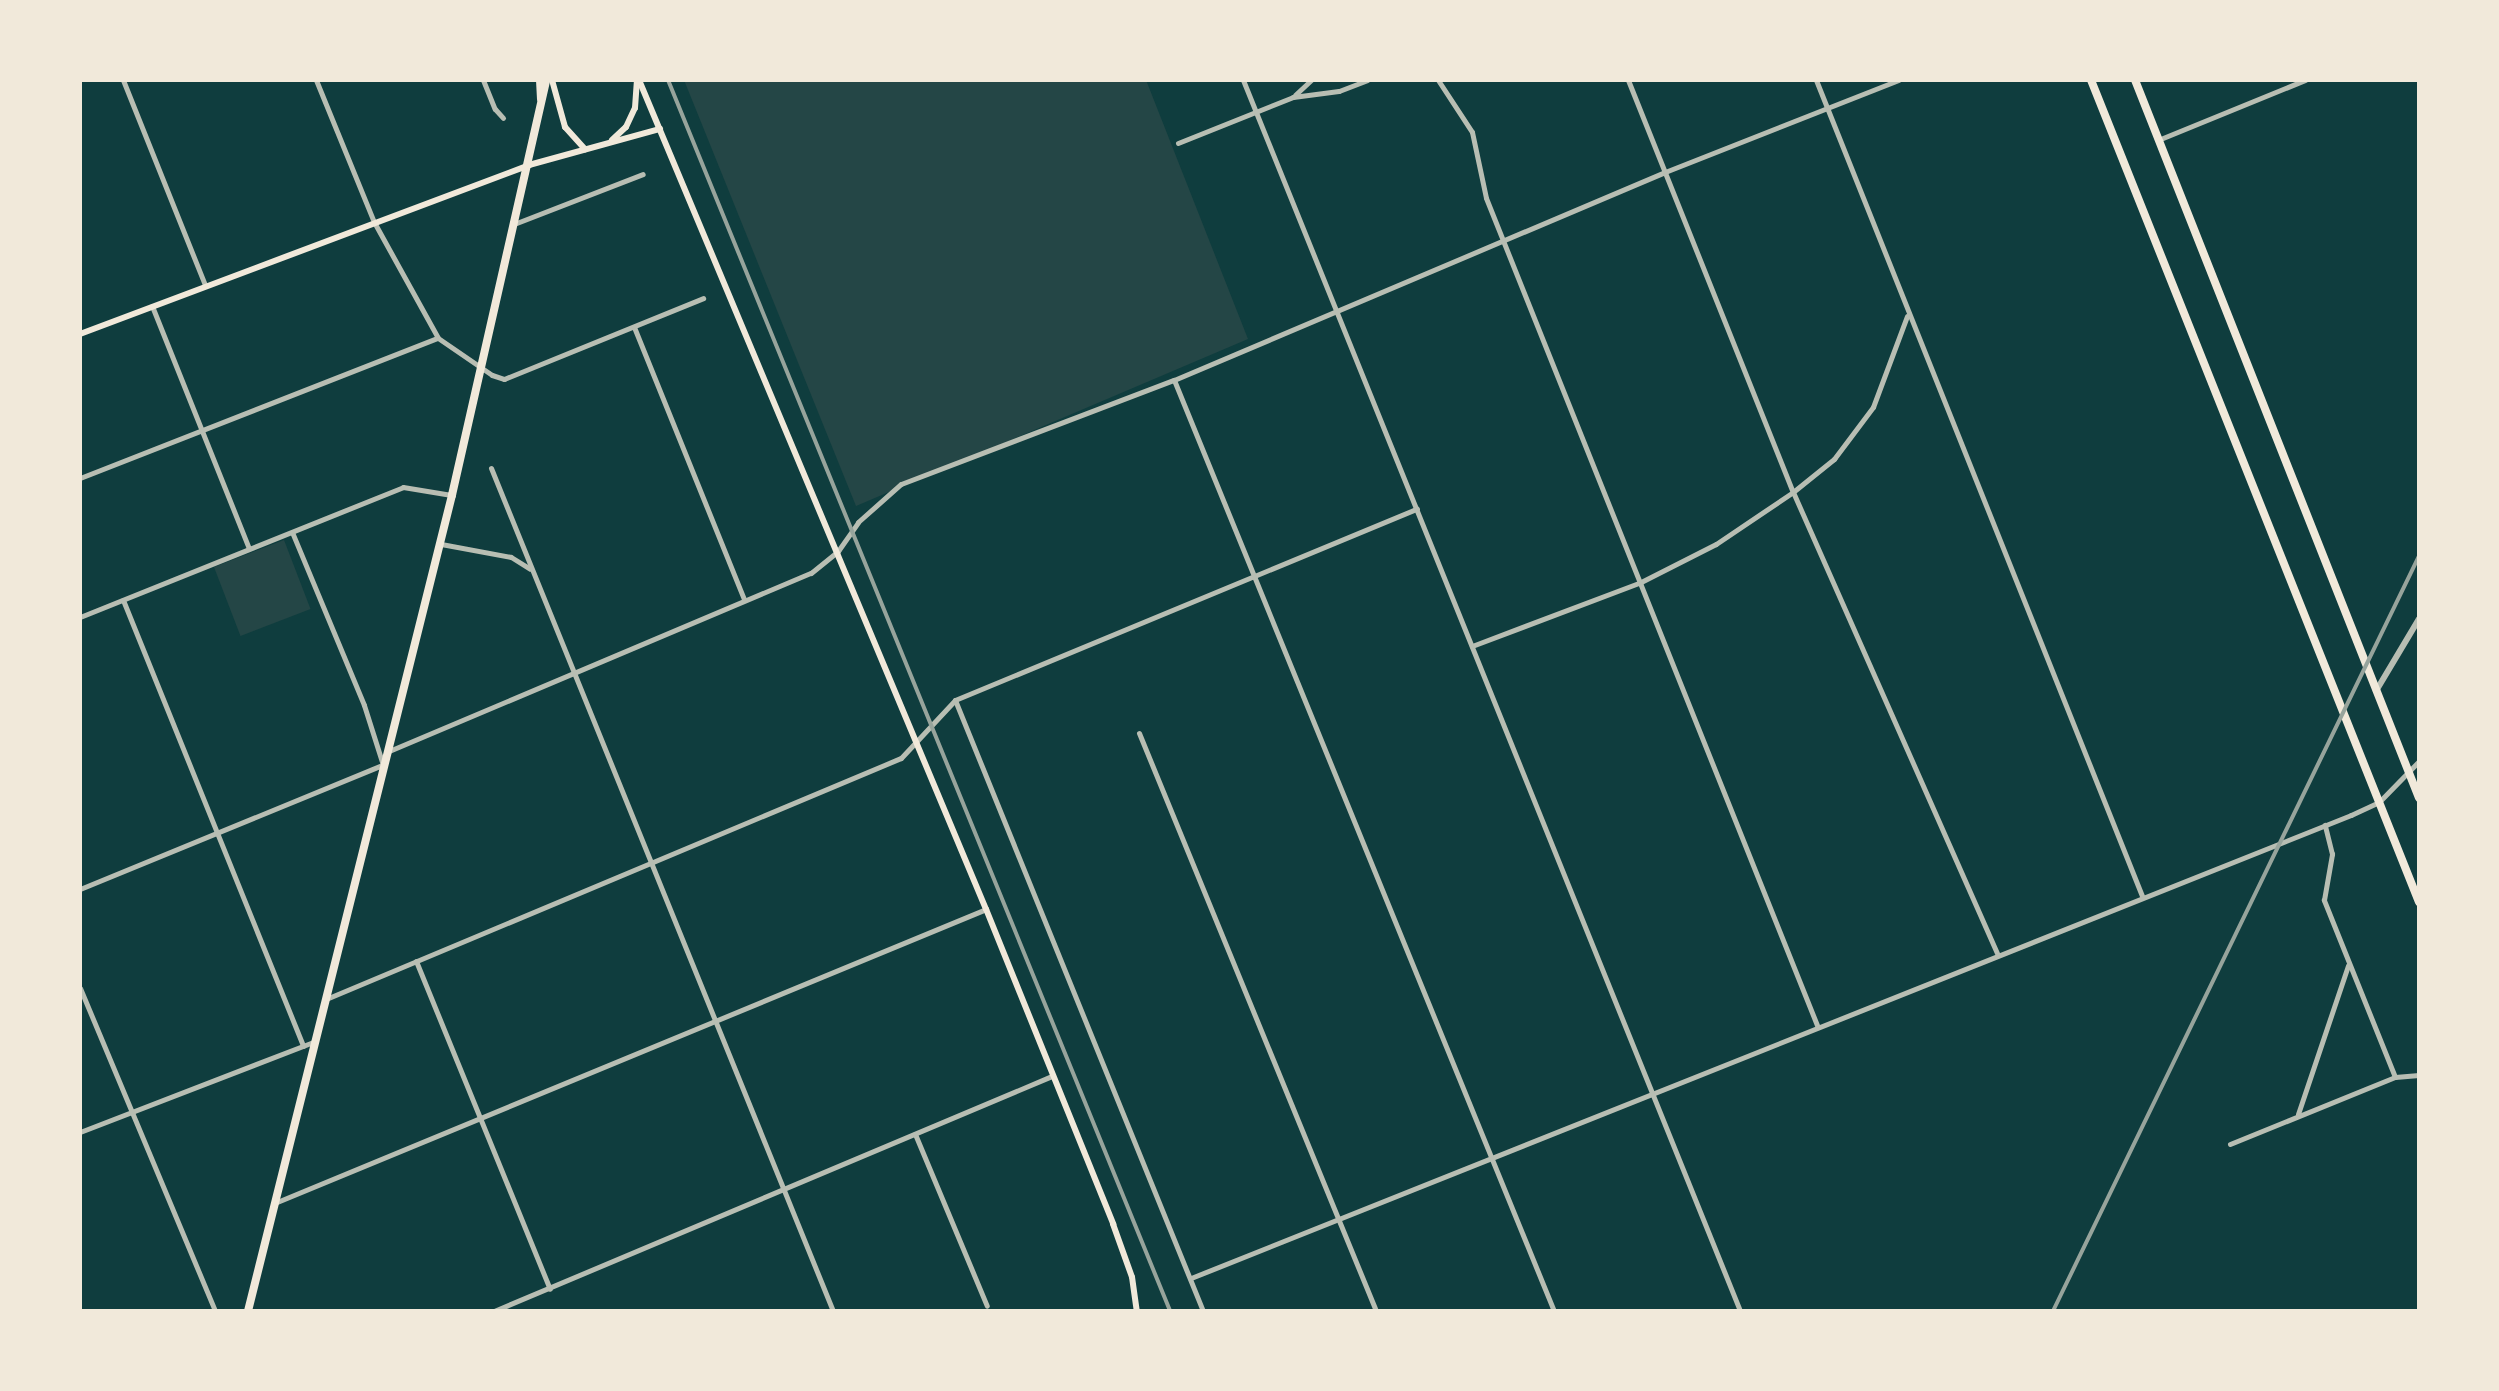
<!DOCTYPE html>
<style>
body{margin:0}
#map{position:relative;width:2499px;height:1391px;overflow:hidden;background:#0f3d3e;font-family:Manrope,sans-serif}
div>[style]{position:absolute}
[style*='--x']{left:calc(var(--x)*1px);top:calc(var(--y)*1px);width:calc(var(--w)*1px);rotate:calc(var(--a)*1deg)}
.green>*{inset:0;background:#244646;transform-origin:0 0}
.minor>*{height:5px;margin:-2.5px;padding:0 2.5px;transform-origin:2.5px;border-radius:2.5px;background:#b8beb3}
.tertiary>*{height:6px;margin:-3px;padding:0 3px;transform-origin:3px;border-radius:3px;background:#b8beb3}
.secondary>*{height:6px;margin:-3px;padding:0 3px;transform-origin:3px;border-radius:3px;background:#f1e9da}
.primary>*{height:8px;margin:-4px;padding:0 4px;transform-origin:4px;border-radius:4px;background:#f1e9da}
.rail>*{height:4px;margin:-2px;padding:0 2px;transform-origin:2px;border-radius:2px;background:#97a49c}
span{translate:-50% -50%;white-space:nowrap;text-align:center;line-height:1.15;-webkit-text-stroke:9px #f1e9da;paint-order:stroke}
.frame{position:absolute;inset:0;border:82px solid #f1e9da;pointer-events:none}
</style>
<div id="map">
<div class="green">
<div style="clip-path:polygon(684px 80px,1146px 80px,1248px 339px,856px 506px)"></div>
<div style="left:284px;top:540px;width:74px;height:75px;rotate:69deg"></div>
</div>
<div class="minor">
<div style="--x:123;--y:80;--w:221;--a:68.2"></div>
<div style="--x:316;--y:80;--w:153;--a:67.8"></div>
<div style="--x:374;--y:222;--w:132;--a:61.1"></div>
<div style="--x:438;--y:338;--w:65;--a:34.4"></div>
<div style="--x:492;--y:375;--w:13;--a:18"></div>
<div style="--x:504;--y:379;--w:215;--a:-22.1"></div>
<div style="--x:483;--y:80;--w:31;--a:68"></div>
<div style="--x:495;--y:109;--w:12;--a:48"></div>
<div style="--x:1243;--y:80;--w:1328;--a:68.01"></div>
<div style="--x:1438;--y:80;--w:62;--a:56.8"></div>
<div style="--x:1472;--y:132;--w:67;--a:78"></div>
<div style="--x:1486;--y:198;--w:891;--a:68.19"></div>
<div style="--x:1628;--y:80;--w:444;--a:68.2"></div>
<div style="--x:1793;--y:492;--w:504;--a:66.13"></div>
<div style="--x:1816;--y:80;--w:879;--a:68.22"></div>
<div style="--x:1295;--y:95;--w:22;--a:-43"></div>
<div style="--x:2158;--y:140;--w:159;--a:-22.2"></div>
<div style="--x:1178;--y:143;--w:124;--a:-21.8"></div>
<div style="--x:1293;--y:97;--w:46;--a:-7.4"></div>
<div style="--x:1339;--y:91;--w:30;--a:-21"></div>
<div style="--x:514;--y:224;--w:138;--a:-21.2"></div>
<div style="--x:152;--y:306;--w:261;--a:68.2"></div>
<div style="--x:634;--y:327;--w:293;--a:68"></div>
<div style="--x:1174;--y:380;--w:1006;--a:67.8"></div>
<div style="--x:491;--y:468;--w:910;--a:67.92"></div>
<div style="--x:80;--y:478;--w:384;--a:-21.4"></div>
<div style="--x:441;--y:544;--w:71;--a:10.5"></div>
<div style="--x:511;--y:557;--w:22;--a:32"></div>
<div style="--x:123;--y:600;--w:481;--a:68"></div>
<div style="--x:80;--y:617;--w:348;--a:-21.9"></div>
<div style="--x:403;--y:487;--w:49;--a:9.5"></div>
<div style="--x:1472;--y:646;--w:181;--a:-20.7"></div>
<div style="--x:1641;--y:582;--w:84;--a:-26.9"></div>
<div style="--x:1716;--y:544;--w:93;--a:-34"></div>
<div style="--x:1793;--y:492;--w:53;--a:-38.8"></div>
<div style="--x:1834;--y:459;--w:65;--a:-53.1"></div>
<div style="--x:1873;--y:407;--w:97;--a:-69.5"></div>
<div style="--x:955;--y:700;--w:659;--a:67.91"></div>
<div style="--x:1139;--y:733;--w:625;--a:67.7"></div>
<div style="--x:389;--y:751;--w:458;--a:-22.9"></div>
<div style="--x:811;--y:573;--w:35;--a:-39"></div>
<div style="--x:838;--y:551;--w:35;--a:-55"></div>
<div style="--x:858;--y:522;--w:57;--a:-41.5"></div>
<div style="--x:901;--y:484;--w:292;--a:-20.9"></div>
<div style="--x:1174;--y:380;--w:533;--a:-22.96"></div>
<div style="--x:1665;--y:172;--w:251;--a:-21.5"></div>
<div style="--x:80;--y:889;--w:327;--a:-22.3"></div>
<div style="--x:383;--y:765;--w:63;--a:-107.6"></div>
<div style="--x:364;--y:705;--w:187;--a:-112.6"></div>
<div style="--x:416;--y:961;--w:354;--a:67.8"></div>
<div style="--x:80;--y:988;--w:350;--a:67.3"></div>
<div style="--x:326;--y:999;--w:623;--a:-22.74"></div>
<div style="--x:901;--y:758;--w:79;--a:-47"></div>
<div style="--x:955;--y:700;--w:500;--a:-22.5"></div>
<div style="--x:2395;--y:1077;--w:24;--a:-5"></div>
<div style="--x:2298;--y:1114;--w:157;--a:-71.4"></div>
<div style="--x:80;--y:1132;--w:250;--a:-21.1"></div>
<div style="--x:915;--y:1134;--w:186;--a:67.3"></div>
<div style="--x:2230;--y:1144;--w:178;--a:-22.1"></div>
<div style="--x:2395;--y:1077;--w:191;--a:-111.9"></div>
<div style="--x:2324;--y:900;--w:47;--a:-80.1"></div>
<div style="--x:2332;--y:854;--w:30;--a:-104"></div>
<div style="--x:277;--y:1202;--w:767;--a:-22.45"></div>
<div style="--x:1191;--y:1278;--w:1249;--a:-21.76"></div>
<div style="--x:2351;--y:815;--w:31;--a:-25"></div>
<div style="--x:2379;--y:802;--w:57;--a:-45.7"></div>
<div style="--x:494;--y:1311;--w:605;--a:-22.84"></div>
</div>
<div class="tertiary">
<div style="--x:2376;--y:691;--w:84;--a:-59.2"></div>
</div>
<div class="secondary">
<div style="--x:539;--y:80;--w:19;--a:87"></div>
<div style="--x:552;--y:80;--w:49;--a:74.5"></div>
<div style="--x:565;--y:127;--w:30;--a:48"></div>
<div style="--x:639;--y:80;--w:899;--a:67.29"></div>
<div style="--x:986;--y:909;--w:340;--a:68"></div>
<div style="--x:1113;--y:1224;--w:56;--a:70.3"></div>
<div style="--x:1132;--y:1277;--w:34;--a:82"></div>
<div style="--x:612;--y:140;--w:19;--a:-43"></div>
<div style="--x:626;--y:127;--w:21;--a:-65"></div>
<div style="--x:635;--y:108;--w:27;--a:-86"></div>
<div style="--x:80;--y:334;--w:480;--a:-20.6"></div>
<div style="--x:529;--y:165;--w:136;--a:-15.4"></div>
</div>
<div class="primary">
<div style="--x:2091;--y:80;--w:885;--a:68.25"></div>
<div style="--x:2135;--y:80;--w:772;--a:68.42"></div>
<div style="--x:248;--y:1311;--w:841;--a:-75.96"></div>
<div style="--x:452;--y:495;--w:426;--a:-77.2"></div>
</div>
<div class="rail">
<div style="--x:668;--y:80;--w:1329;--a:67.81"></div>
<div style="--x:2053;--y:1311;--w:839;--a:-64.14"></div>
</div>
<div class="frame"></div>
</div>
